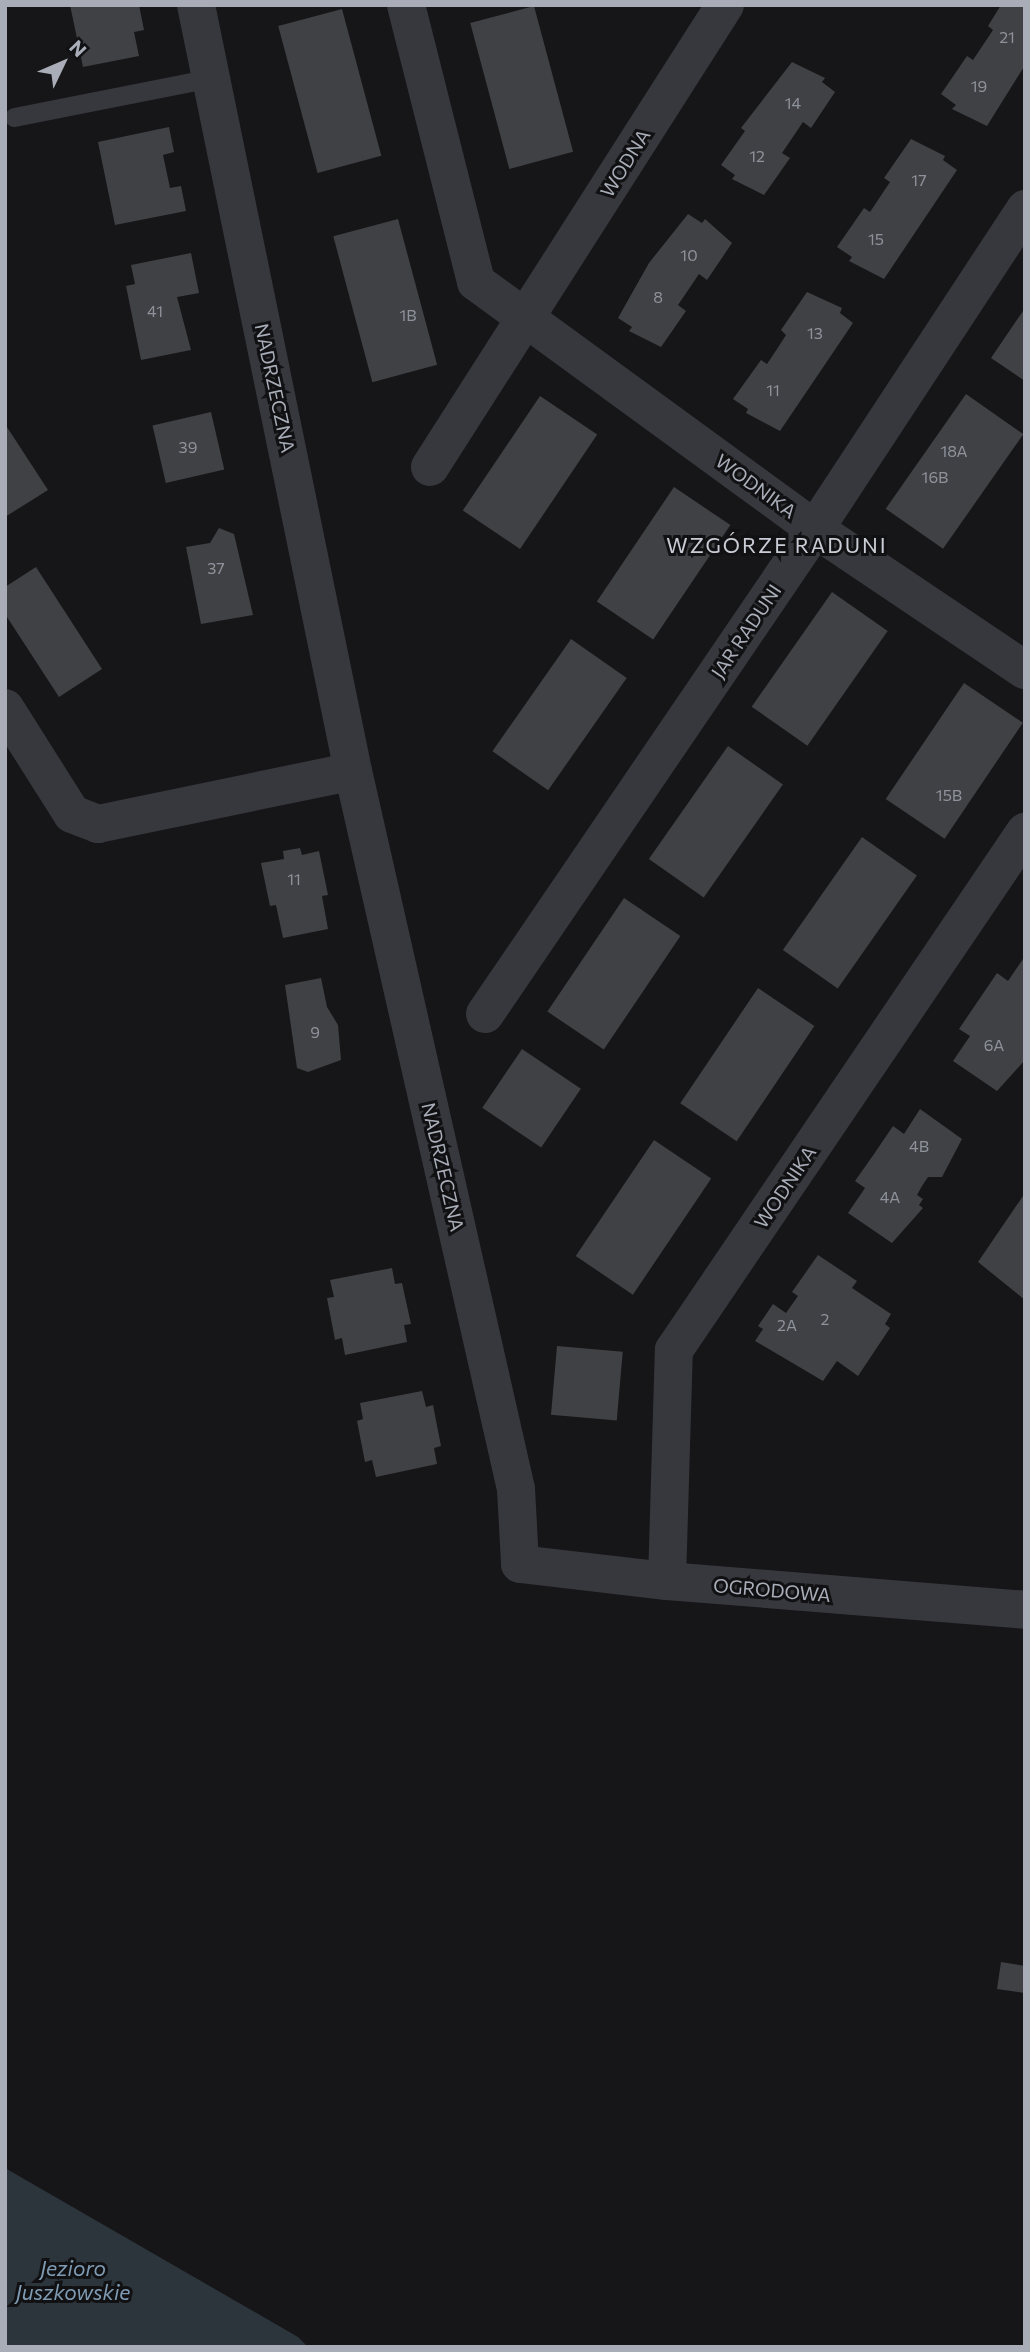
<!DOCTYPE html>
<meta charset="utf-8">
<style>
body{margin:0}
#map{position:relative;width:1030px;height:2352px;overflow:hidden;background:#161618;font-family:Commissioner,sans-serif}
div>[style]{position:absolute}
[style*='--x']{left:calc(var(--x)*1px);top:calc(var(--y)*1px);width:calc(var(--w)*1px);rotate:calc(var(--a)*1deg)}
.water>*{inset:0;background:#2c353c}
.building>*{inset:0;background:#404145;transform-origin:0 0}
.lane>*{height:19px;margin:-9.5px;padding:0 9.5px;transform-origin:9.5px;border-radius:9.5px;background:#37383d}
.street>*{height:38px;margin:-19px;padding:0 19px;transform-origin:19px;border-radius:19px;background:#37383d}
span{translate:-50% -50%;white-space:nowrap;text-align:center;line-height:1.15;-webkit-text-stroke:6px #111113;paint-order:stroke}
.number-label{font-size:16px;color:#8e929b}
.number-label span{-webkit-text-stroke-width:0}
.street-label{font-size:19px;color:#a8adb8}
.neighbourhood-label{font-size:21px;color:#c9ccd4;letter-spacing:2px}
.water-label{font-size:21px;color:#7f9bb3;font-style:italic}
.frame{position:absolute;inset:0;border:7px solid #a8adb8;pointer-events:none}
.north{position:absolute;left:28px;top:28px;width:70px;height:70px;-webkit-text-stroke:5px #111113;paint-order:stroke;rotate:46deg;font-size:19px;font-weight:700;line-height:28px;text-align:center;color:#a8adb8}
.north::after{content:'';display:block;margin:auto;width:24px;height:32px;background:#a8adb8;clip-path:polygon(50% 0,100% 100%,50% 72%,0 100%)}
</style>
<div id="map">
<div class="water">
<div style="clip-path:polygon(5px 2168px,298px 2337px,308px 2347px,5px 2347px)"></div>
</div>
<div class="building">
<div style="clip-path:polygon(70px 5px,139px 5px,144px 30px,134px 32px,139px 56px,83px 67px)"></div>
<div style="clip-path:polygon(1001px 5px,1025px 5px,1025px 65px,987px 126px,952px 109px,956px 105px,941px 94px,967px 56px,973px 60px,993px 30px,988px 26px)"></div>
<div style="left:534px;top:6px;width:151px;height:66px;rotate:75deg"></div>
<div style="left:342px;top:9px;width:152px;height:66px;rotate:75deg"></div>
<div style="clip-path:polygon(792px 62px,825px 78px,822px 82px,835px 92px,811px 128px,803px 122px,782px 153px,790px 158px,764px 195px,732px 179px,735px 175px,721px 165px,745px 131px,741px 128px)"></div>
<div style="clip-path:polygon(169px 127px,174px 152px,163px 155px,170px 188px,181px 186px,186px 211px,115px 225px,98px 142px)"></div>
<div style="clip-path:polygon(911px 139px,945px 156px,943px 160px,957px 170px,884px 279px,849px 261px,852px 257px,837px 247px,864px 208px,870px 212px,890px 182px,884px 178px)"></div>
<div style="clip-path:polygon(688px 214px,702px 223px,705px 219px,732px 243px,707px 280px,699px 274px,678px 305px,686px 311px,661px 347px,629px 331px,632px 327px,618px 318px,649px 263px)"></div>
<div style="left:398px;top:219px;width:151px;height:67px;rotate:75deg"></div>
<div style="clip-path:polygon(191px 253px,199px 293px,177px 297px,191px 350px,141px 360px,126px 286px,135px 284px,131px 265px)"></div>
<div style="clip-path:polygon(807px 292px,842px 308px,840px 313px,853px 323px,780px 431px,746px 413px,748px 409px,733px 399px,761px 360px,767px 364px,777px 349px,786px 335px,781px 330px)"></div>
<div style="clip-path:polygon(1025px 308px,1025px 381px,991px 358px)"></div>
<div style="left:966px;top:394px;width:70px;height:140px;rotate:35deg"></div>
<div style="left:540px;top:396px;width:69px;height:138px;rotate:34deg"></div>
<div style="left:211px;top:412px;width:59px;height:60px;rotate:77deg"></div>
<div style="clip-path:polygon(5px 424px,48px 490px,5px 517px)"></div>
<div style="left:674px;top:487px;width:68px;height:138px;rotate:34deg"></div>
<div style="clip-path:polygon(219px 528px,234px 534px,253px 615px,201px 624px,186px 547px,210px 543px)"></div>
<div style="clip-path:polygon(36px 567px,102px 669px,59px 697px,5px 614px,5px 587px)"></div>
<div style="left:832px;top:592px;width:68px;height:140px;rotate:35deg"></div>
<div style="left:571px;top:639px;width:68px;height:137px;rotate:35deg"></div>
<div style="left:964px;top:683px;width:71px;height:140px;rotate:34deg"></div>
<div style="left:728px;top:746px;width:67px;height:138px;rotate:35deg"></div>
<div style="left:862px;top:837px;width:67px;height:138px;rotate:35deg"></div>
<div style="clip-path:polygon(300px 848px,302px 855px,319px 851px,328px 895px,322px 896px,328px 929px,283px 938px,276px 905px,270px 906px,261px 863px,284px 859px,283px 851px)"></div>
<div style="left:624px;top:898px;width:68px;height:137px;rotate:34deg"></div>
<div style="clip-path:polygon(1025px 956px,1025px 1060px,997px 1091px,953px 1061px,970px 1036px,959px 1029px,997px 973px,1008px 981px)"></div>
<div style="clip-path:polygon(321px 978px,327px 1007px,338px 1025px,341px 1060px,308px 1072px,297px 1068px,285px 985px)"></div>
<div style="left:758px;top:988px;width:68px;height:139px;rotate:34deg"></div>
<div style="left:522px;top:1049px;width:71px;height:71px;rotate:34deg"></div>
<div style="clip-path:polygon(920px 1109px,962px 1139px,942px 1177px,928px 1177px,922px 1186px,917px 1195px,923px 1199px,919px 1205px,923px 1208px,892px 1243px,848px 1213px,865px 1188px,855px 1181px,874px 1154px,893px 1126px,904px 1134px)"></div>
<div style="left:654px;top:1140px;width:69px;height:140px;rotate:34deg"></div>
<div style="clip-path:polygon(1025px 1193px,1025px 1300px,978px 1262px)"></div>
<div style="clip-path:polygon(818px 1255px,857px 1281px,852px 1288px,891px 1314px,885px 1324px,890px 1328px,858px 1376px,837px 1361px,823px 1381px,755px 1341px,763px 1329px,758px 1326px,773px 1304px,786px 1313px,798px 1296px,792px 1292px)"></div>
<div style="clip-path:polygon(392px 1268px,395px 1284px,402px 1283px,411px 1324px,404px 1325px,407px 1342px,345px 1355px,342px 1338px,335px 1340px,327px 1298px,334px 1297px,330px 1280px)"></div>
<div style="left:557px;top:1346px;width:66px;height:69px;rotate:5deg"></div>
<div style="clip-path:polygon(422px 1391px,426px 1407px,433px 1405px,441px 1446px,434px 1448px,437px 1464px,376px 1477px,372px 1460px,365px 1462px,357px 1421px,363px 1419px,360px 1403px)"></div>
<div style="clip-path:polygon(1001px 1962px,1025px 1966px,1025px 1993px,997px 1989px)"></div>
</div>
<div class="lane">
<div style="--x:14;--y:117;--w:201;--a:-11.2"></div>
</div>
<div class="street">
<div style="--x:196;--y:5;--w:782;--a:78.42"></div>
<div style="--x:353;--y:771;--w:736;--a:77.21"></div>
<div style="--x:516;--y:1489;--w:75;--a:86.9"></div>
<div style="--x:520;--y:1564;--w:148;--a:6.6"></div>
<div style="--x:667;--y:1581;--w:359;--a:4.6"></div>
<div style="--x:406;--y:5;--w:286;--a:75.8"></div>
<div style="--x:476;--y:282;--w:419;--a:36.1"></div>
<div style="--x:815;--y:529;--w:253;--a:33.9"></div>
<div style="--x:430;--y:467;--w:548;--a:-57.44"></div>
<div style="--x:5;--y:708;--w:125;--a:57.7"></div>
<div style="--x:72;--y:814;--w:28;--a:21"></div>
<div style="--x:98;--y:824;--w:260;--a:-11.7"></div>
<div style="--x:485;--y:1014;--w:587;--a:-55.77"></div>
<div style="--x:815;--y:529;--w:383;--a:-56.7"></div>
<div style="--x:667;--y:1581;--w:231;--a:-88.3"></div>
<div style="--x:674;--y:1350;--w:626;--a:-55.88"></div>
</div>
<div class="number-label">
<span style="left:1007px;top:37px">21</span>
<span style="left:979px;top:86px">19</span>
<span style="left:793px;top:103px">14</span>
<span style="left:757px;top:156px">12</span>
<span style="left:919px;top:180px">17</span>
<span style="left:876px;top:239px">15</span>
<span style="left:689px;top:255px">10</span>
<span style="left:658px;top:297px">8</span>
<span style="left:155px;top:311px">41</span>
<span style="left:408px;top:315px">1B</span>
<span style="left:815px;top:333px">13</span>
<span style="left:773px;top:390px">11</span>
<span style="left:188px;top:447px">39</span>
<span style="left:954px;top:451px">18A</span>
<span style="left:935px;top:477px">16B</span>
<span style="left:216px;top:568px">37</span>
<span style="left:949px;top:795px">15B</span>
<span style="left:294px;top:879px">11</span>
<span style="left:315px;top:1032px">9</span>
<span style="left:994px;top:1045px">6A</span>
<span style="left:919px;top:1146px">4B</span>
<span style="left:890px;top:1197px">4A</span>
<span style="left:825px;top:1319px">2</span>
<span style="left:787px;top:1325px">2A</span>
</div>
<div class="street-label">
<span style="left:625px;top:163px;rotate:-58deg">WODNA</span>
<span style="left:275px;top:388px;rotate:78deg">NADRZECZNA</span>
<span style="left:756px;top:486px;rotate:36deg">WODNIKA</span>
<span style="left:746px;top:631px;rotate:-56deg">JAR RADUNI</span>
<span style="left:443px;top:1167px;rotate:77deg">NADRZECZNA</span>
<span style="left:785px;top:1187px;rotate:-56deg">WODNIKA</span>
<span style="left:772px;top:1590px;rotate:5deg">OGRODOWA</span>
</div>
<div class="neighbourhood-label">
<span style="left:777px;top:545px">WZGÓRZE RADUNI</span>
</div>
<div class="water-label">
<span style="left:73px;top:2280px">Jezioro<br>Juszkowskie</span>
</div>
<div class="frame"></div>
<div class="north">N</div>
</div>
